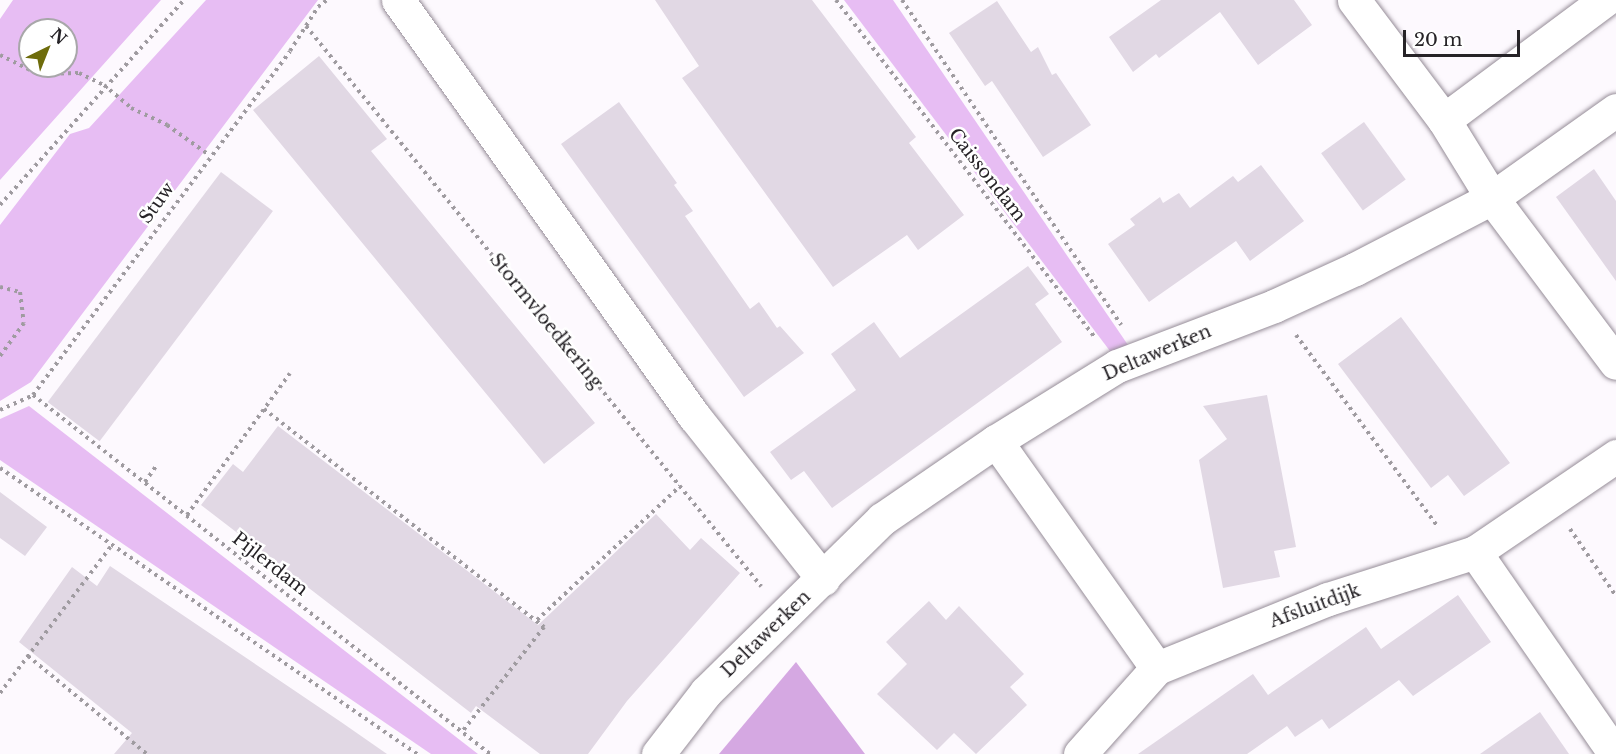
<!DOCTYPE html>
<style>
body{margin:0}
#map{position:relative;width:1616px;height:754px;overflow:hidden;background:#fdf9fe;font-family:"Libre Baskerville",serif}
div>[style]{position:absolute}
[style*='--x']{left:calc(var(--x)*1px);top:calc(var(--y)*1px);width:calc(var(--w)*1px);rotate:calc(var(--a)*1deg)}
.green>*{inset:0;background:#e7bdf3}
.forest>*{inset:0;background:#d5a8e2}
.building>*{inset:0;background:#e1d8e4;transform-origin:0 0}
.path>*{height:4px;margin-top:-2px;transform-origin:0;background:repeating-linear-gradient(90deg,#9f9ba0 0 3px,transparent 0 7.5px)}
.roads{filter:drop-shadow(0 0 2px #968d98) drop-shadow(0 0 2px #968d98)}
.minor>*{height:33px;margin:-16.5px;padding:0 16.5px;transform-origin:16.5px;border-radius:16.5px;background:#fff}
span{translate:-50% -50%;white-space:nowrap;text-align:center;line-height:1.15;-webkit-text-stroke:5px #fff;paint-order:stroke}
.street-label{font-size:18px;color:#262327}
.north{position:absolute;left:18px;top:18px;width:60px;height:60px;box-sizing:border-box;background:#fff;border:2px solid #a8a7a9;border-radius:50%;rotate:43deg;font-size:16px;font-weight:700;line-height:24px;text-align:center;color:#262327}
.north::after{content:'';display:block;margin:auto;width:21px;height:27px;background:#6e6c0b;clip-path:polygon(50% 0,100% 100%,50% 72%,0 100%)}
.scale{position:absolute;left:1403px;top:30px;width:117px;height:27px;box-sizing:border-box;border:3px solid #262327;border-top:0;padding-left:8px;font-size:18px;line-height:21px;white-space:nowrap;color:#262327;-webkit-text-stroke:4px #fff;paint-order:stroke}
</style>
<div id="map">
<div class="green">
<div style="clip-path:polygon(evenodd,13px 0,161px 0,0 180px,0 19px,13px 0,30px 30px,66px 30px,66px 66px,30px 66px,30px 30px)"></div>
<div style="clip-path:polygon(206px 0,318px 0,31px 382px,0 401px,0 225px,70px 134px,89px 128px)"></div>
<div style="clip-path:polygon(844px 0,893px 0,1128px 345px,1113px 355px)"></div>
<div style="clip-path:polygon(29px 406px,478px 754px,431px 754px,0 460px,0 419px)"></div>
</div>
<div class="forest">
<div style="clip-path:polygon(796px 662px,865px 754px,719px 754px)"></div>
</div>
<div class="building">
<div style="clip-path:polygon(655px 0,812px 0,916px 137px,909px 143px,964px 215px,918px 250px,907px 235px,833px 287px,682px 78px,699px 66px)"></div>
<div style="clip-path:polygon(1161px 0,1294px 0,1312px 25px,1258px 65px,1220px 12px,1159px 58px,1156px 54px,1133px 72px,1109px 37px)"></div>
<div style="clip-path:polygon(997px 1px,1031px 52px,1038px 47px,1052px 75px,1056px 73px,1091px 125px,1043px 157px,992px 81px,985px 86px,949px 33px)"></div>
<div style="clip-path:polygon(319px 56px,387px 139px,371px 151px,595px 423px,544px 464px,253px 110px)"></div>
<div style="clip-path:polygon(619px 102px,677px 183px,674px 185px,693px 211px,685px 216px,750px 309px,759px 302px,777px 328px,780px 326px,804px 353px,744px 397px,561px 144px)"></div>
<div style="left:1364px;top:122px;width:71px;height:53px;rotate:54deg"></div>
<div style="clip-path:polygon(1261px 165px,1304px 221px,1250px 261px,1236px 241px,1149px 302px,1108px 244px,1135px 225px,1130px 219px,1160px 197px,1163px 203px,1179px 193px,1190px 208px,1233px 176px,1238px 182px)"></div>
<div style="clip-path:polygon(1594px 169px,1616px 201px,1616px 281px,1556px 197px)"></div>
<div style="left:221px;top:172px;width:65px;height:288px;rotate:37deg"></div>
<div style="clip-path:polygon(1028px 266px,1049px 294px,1035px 304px,1062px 342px,832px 508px,804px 471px,791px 480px,770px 452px,856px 390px,831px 354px,874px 322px,900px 358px)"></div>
<div style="clip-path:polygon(1401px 317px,1510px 463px,1464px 496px,1448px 475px,1431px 488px,1338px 364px)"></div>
<div style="clip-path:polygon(1267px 395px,1296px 547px,1274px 551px,1280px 577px,1223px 588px,1199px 460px,1227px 439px,1203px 406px)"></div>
<div style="clip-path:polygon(278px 426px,538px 625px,656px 514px,690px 550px,701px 538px,740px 573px,627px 701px,588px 754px,540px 754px,476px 706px,471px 713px,201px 505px,233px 464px,243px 472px)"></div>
<div style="clip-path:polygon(0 492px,47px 527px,25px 556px,0 538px)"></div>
<div style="clip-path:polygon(110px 566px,341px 722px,387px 754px,114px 754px,132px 733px,19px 642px,72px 567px,97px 586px)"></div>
<div style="clip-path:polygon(1458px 595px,1491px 642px,1413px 696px,1399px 680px,1329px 729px,1322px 719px,1295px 737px,1287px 726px,1247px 754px,1138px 754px,1253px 674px,1268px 695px,1366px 627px,1381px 649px)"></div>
<div style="clip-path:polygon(929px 601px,946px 620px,959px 606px,1024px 674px,1010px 687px,1027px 705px,976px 754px,954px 733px,937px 750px,877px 694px,907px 664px,886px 642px)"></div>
<div style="clip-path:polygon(1540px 712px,1569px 754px,1480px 754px)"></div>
</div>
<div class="path">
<div style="--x:836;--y:0;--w:425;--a:52.5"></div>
<div style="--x:902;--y:0;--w:392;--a:56"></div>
<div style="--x:306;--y:26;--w:722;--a:50.91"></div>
<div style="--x:0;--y:55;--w:42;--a:26.6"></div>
<div style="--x:38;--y:74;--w:41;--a:-1.4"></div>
<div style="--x:79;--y:73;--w:28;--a:26"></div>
<div style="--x:104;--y:85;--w:35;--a:40"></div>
<div style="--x:131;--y:108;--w:40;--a:25"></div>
<div style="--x:167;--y:125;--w:52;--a:35.5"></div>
<div style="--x:0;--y:205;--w:275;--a:-48.1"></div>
<div style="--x:0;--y:287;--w:21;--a:14"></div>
<div style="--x:20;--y:292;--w:31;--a:83"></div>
<div style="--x:24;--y:323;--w:41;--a:126"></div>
<div style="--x:1296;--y:335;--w:239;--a:53.5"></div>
<div style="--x:33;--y:395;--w:581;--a:38.15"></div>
<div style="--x:264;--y:409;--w:355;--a:37.9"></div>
<div style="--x:544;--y:627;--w:133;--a:128"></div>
<div style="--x:0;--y:410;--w:36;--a:-24"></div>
<div style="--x:33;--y:395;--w:429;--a:-53.2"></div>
<div style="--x:290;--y:51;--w:52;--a:-57.5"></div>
<div style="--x:318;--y:7;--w:11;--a:-38"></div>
<div style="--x:0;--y:468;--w:506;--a:34.44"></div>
<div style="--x:145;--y:482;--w:19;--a:-55"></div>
<div style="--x:187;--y:515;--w:175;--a:-54"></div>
<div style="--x:1570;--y:529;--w:81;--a:55.5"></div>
<div style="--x:537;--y:620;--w:196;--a:-43.1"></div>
<div style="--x:28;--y:656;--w:154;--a:39.5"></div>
<div style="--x:0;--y:693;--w:186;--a:-52.9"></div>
</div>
<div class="roads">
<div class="minor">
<div style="--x:398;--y:0;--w:511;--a:54.57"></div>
<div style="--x:694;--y:416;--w:208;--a:51.6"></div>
<div style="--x:1616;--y:110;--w:152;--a:144.6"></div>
<div style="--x:1492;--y:198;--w:206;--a:53.1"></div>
<div style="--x:1444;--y:120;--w:201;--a:-36.7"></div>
<div style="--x:996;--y:441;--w:278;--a:54.7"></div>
<div style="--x:1475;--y:552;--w:246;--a:55.3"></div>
<div style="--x:658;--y:754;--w:78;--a:-52.3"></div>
<div style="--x:706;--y:692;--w:247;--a:-44.5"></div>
<div style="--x:882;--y:519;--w:138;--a:-34.4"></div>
<div style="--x:996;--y:441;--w:142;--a:-31.8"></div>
<div style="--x:1117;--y:366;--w:168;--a:-20.9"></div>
<div style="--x:1274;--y:306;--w:89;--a:-24.6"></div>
<div style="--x:1355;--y:269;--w:154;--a:-27.4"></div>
<div style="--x:1492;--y:198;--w:92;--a:-121.6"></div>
<div style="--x:1444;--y:120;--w:150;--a:-126.9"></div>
<div style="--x:1080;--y:754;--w:115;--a:-48.2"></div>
<div style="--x:1157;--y:668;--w:184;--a:-22"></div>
<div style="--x:1328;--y:599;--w:154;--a:-17.7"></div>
<div style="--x:1475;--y:552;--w:171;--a:-34.2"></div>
</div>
</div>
<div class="street-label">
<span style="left:987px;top:175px;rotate:52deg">Caissondam</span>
<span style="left:157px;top:203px;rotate:-54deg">Stuw</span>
<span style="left:546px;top:321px;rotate:51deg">Stormvloedkering</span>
<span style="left:1157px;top:353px;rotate:-23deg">Deltawerken</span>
<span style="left:270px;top:564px;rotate:38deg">Pijlerdam</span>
<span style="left:1315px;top:606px;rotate:-20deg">Afsluitdijk</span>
<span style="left:766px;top:634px;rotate:-44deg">Deltawerken</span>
</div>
<div class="north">N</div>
<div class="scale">20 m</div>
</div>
